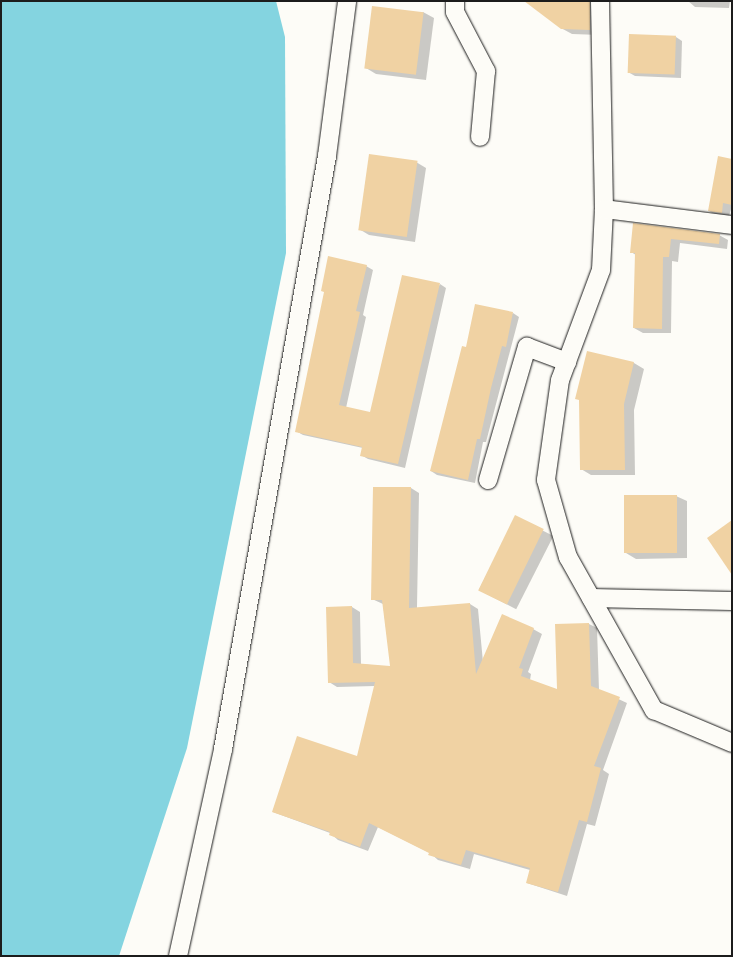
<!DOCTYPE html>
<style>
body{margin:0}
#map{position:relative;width:733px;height:957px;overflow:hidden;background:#fdfcf7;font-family:"Balsamiq Sans",sans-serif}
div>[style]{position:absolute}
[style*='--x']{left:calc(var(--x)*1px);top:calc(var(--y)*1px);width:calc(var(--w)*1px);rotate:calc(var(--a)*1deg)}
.water>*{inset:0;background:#84d4e0}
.shadow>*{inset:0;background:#0003;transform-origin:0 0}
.building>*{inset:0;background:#f0d2a3;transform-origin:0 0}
.roads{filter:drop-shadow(0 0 1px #1c1c1c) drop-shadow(0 0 1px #1c1c1c)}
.street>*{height:18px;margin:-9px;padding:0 9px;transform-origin:9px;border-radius:9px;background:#fdfcf7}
span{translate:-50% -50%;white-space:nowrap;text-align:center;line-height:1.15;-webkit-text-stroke:3px #fdfcf7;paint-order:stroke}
.frame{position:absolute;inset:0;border:2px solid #1c1c1c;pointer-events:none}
</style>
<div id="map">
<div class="water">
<div style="clip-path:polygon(1px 1px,276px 1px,285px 37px,286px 253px,187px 748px,119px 956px,1px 956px)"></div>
</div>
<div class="shadow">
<div style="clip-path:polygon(544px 1px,599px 1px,600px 35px,572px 34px,561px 28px)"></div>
<div style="clip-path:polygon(688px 1px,730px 1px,729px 8px,695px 7px)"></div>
<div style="clip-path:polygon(423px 12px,434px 18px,426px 80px,376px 74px,366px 68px)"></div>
<div style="clip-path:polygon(676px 37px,682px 41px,681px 78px,635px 76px,628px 72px)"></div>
<div style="clip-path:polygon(732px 160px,732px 206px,729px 216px,716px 215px,709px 211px)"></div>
<div style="clip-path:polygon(416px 162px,426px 168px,415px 242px,369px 235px,359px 229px)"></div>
<div style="clip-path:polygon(634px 224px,719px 235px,728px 240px,727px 249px,680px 243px,678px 262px,672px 261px,671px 333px,643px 333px,634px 328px,636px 255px,631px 252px)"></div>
<div style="clip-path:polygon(366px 266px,373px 270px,363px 315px,366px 317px,346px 408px,371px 413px,440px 284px,446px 288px,405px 468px,368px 459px,361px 455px,363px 448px,303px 435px,296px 431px)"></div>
<div style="clip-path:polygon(513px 313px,519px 317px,486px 442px,483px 442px,475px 483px,437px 475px,431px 471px,466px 348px)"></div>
<div style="clip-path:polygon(588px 352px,634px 363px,644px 369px,634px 410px,635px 475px,591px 475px,581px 469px)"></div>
<div style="clip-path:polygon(411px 488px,419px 493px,417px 608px,470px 604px,478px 609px,483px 662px,533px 629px,542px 634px,528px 672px,531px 674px,530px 680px,558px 691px,589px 624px,597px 628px,599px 690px,627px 703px,603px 770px,609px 774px,595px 826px,587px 824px,567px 896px,527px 883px,530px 870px,474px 854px,470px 869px,438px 860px,430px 853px,378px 827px,368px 851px,338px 840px,330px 833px,273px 812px,358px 757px,375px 686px,337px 687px,329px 682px,352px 607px,360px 612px,361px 664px,391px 667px,383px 604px,372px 599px)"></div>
<div style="clip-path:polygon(676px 496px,687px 501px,687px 558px,636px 559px,626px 553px)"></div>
<div style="left:516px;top:517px;width:42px;height:82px;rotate:27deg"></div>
</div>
<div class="building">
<div style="clip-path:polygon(524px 1px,590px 1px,590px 30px,561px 29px)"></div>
<div style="left:372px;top:6px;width:52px;height:63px;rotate:7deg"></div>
<div style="left:629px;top:34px;width:47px;height:39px;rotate:2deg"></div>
<div style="left:369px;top:154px;width:49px;height:77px;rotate:8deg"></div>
<div style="clip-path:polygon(718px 156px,732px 159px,732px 205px,723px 203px,722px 213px,708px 211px)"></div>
<div style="clip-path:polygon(633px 223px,720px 234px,719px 244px,671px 239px,669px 257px,663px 257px,662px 329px,633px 328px,635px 253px,630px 253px)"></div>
<div style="clip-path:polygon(328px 256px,367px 265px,356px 311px,360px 312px,339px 405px,370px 412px,402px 275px,440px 283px,398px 464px,360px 456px,362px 447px,295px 432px,324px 292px,321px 291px)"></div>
<div style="clip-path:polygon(475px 304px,513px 312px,506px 347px,502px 346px,491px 388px,480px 439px,477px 439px,468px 480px,430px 471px,462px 346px,466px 347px)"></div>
<div style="clip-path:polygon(587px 351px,634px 362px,624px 404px,625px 470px,580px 470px,579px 400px,575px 399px)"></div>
<div style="clip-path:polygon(373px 487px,411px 487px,409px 608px,470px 603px,476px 674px,502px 614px,534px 628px,519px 668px,523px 669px,521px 676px,557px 689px,555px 624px,589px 623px,591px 686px,620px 697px,594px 766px,601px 768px,587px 822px,579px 820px,558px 892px,526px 883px,530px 868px,466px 850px,461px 865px,428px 855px,429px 853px,369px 823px,360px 847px,329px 835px,330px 832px,272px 812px,297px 736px,357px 756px,375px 682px,328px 683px,326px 607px,352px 606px,353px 663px,390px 666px,382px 600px,371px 600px)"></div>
<div style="left:624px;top:495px;width:53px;height:58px"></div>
<div style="left:515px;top:515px;width:32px;height:84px;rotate:26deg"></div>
<div style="clip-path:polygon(732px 520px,732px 575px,707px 538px)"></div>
</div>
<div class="roads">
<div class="street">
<div style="--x:455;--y:1;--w:11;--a:90"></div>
<div style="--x:455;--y:12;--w:67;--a:62.3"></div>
<div style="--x:486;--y:71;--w:66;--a:95.2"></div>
<div style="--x:600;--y:1;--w:208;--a:88.9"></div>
<div style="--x:604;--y:209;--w:61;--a:92.8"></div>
<div style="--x:601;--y:270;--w:117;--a:110.4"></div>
<div style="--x:560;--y:380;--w:101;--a:98"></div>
<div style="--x:546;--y:480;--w:80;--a:74.1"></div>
<div style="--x:568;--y:557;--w:176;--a:60.7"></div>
<div style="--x:654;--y:710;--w:85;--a:22.9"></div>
<div style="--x:604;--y:209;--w:129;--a:7.1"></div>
<div style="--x:488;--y:480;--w:139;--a:-73.7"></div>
<div style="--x:527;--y:347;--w:43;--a:20.6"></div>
<div style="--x:591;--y:598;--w:141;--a:1.2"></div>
<div style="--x:178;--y:956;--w:212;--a:-77.7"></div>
<div style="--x:223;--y:749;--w:602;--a:-80.05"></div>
<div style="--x:327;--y:156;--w:156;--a:-82.6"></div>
</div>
</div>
<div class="frame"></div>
</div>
